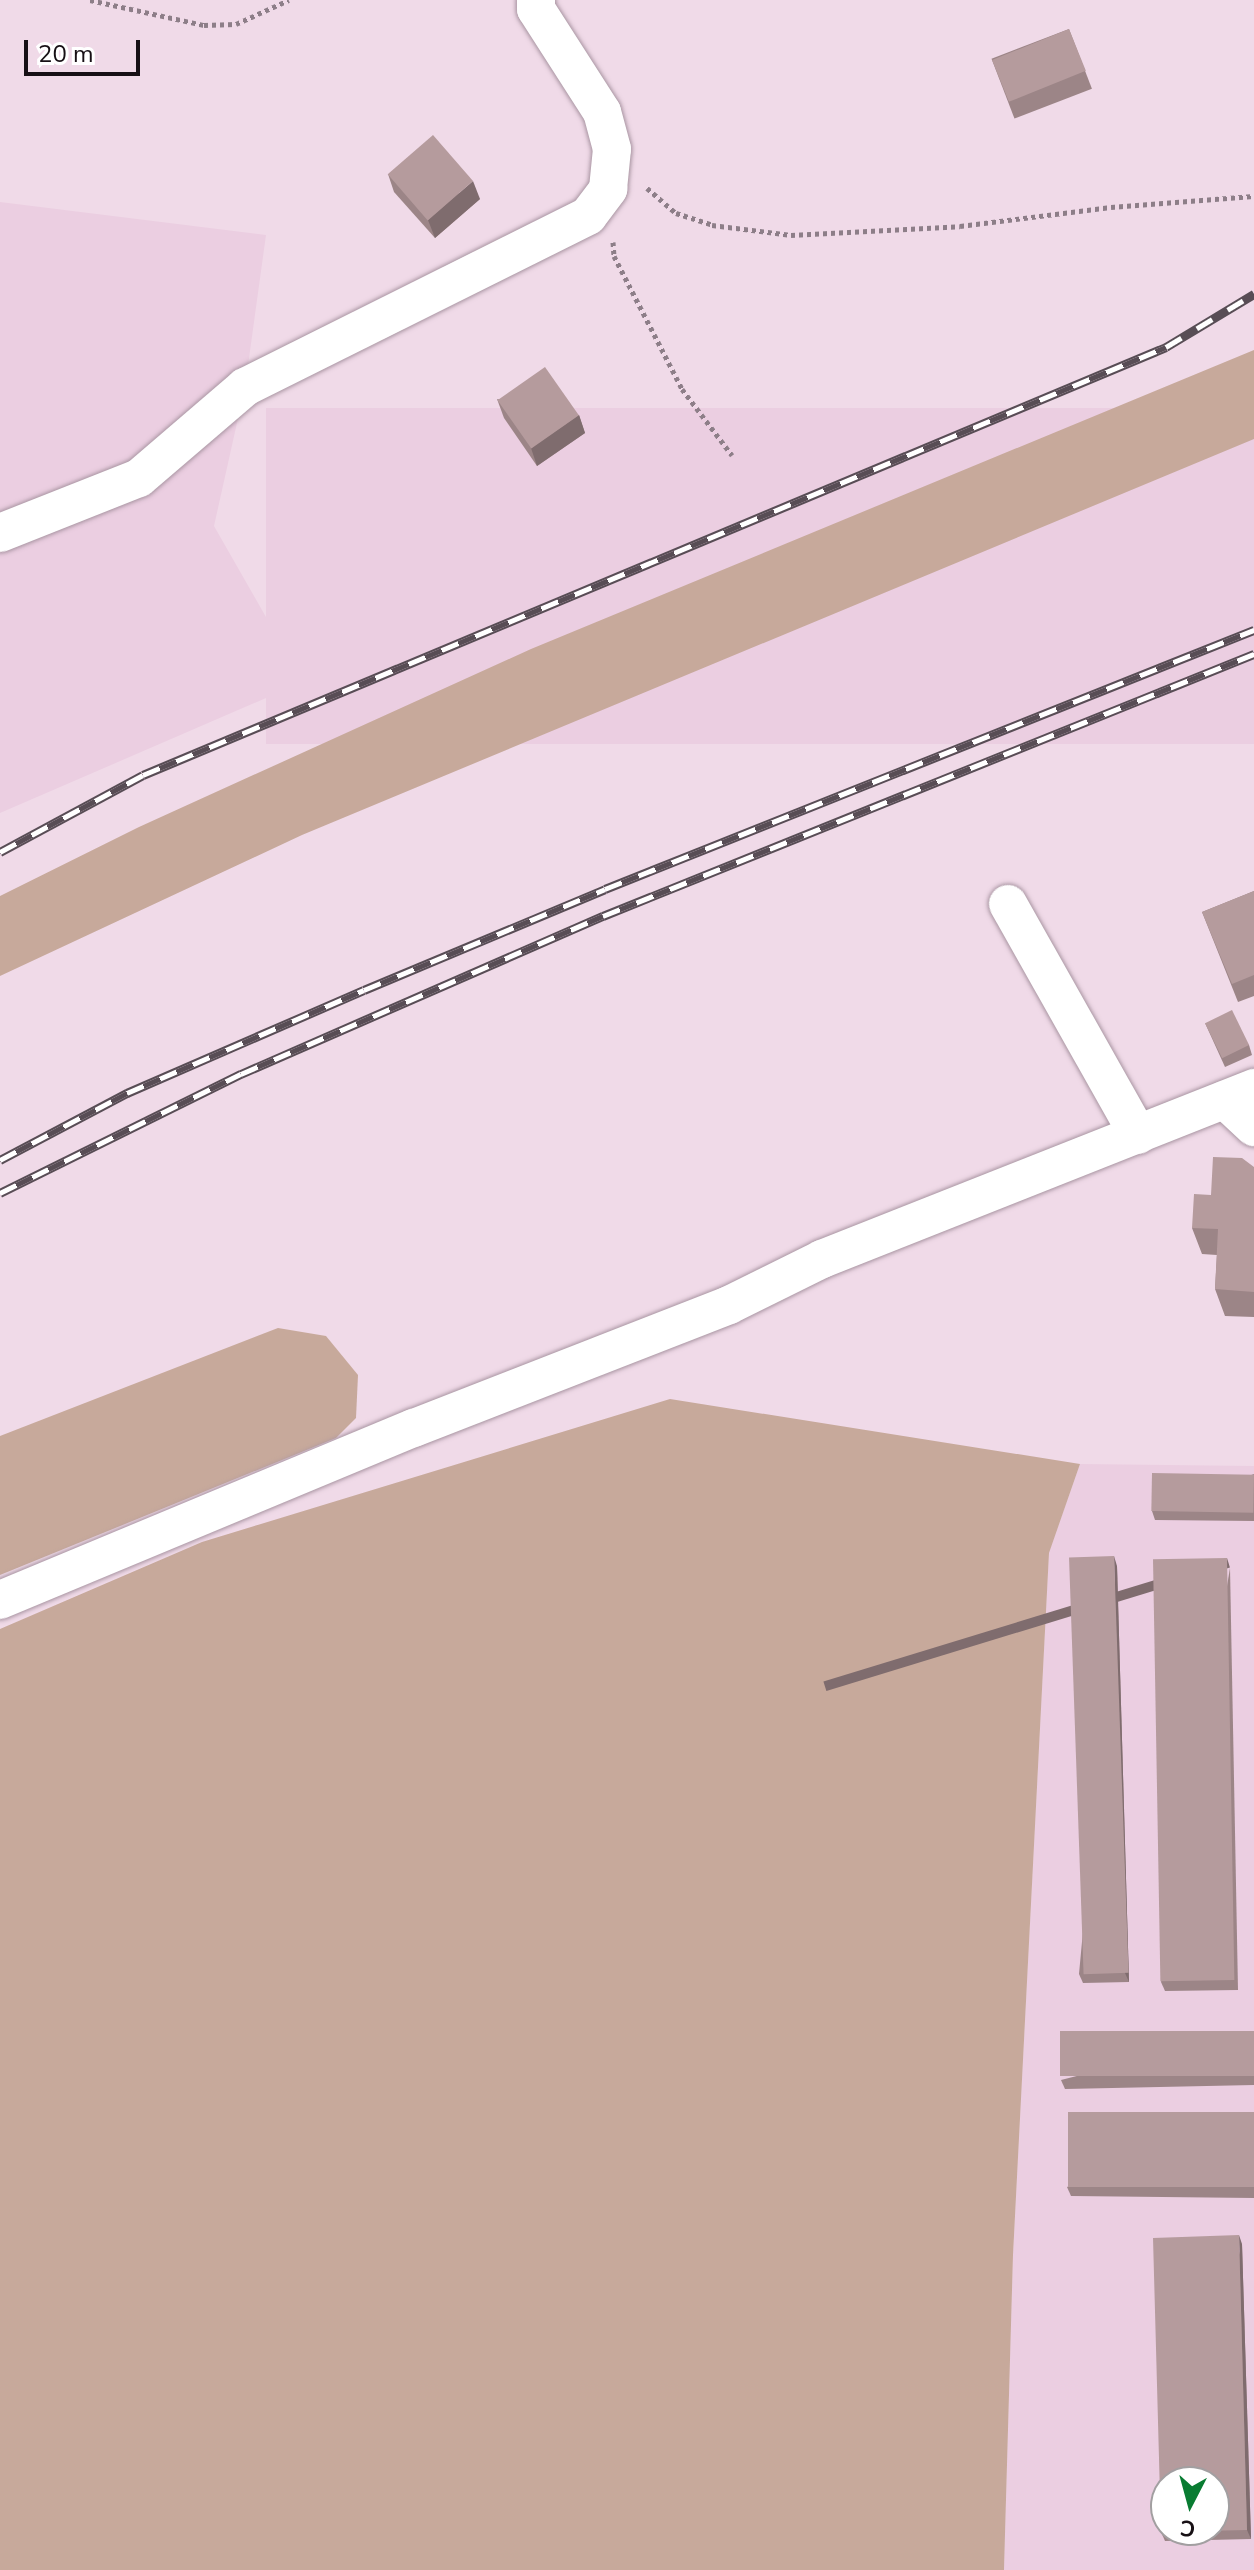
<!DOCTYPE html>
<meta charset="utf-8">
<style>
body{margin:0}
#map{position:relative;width:1254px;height:2570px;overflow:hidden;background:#f0dae8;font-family:"Nunito Sans",sans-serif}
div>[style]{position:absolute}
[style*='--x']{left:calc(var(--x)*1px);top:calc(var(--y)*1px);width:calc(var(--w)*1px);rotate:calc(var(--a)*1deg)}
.built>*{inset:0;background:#ebcee1;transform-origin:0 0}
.green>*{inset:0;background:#c7a99b}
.path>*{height:5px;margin-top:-2.5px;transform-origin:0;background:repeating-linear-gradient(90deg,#8d7e88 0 4px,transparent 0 8px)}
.roads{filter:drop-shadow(0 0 2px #a995a2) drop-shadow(0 0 2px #a995a2)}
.minor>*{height:38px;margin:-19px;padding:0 19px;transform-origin:19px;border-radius:19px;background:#fff}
.rail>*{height:9px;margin-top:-4.5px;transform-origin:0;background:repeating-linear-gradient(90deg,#fff 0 18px,#584d55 0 36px);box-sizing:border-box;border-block:2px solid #584d55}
.wall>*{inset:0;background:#9c8587;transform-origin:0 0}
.shaded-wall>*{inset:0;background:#7f6c6e;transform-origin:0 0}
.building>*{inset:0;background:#b59b9d;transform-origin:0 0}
span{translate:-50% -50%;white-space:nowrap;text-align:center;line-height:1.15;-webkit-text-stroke:6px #fff;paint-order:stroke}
.north{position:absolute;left:1150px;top:2466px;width:80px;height:80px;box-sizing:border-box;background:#fff;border:2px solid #a29fa1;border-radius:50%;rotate:186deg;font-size:22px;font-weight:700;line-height:32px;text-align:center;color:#171015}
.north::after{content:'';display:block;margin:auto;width:28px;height:36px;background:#097c32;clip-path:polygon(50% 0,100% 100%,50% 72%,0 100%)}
.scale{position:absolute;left:24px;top:40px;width:116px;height:36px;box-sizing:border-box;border:4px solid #171015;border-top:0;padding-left:10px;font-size:24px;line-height:28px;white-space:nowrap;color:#171015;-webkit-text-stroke:6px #fff;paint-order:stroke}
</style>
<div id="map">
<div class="built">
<div style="clip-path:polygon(0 202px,266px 235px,245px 387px,214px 526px,303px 682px,0 813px)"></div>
<div style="left:1254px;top:408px;width:336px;height:988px;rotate:90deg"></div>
<div style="clip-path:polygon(evenodd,1080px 1464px,1254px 1466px,1254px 2570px,1004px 2570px,1013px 2255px,1049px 1552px,1080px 1464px,1166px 2482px,1214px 2482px,1214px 2530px,1166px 2530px,1166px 2482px)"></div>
</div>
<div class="green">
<div style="clip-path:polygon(1254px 350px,1254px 439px,302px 835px,0 976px,0 896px,139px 827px,531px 649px)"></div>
<div style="clip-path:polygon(278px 1328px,326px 1336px,358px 1375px,356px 1418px,336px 1438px,0 1575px,0 1436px)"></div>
<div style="clip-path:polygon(670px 1399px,1080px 1464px,1049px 1553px,1013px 2255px,1004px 2570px,0 2570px,0 1629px,202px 1542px)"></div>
</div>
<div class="path">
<div style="--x:90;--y:0;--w:117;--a:12.4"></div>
<div style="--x:204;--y:25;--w:32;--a:-2"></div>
<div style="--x:236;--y:24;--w:58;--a:-24.4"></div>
<div style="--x:647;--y:188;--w:38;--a:41"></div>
<div style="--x:676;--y:213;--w:38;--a:18"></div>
<div style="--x:712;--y:225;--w:80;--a:7.2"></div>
<div style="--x:791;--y:235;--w:169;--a:-3"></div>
<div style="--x:960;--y:226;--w:152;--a:-7.2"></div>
<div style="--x:1111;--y:207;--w:143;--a:-4.4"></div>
<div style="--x:613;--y:242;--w:14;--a:86"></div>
<div style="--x:614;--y:256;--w:149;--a:62.9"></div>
<div style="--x:682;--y:389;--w:83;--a:52.9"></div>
</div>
<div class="roads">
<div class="minor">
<div style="--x:0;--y:533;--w:149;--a:-21.6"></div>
<div style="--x:139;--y:478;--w:140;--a:-40.6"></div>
<div style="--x:245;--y:387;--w:383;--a:-26.5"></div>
<div style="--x:588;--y:216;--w:34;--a:-53"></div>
<div style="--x:608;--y:189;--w:40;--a:-84.3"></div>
<div style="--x:612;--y:149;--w:38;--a:-105"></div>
<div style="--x:602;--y:112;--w:122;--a:-122.7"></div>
<div style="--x:536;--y:9;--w:9;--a:-90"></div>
<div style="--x:1008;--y:904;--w:265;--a:60.6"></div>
<div style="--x:1225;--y:1100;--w:40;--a:43"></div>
<div style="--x:0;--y:1600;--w:448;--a:-22.6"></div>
<div style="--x:414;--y:1428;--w:338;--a:-21.3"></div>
<div style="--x:729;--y:1305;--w:104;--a:-26.3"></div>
<div style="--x:822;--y:1259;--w:465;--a:-21.6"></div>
</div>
</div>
<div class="rail">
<div style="--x:0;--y:852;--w:162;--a:-28.3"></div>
<div style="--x:143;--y:775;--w:1109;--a:-22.7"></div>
<div style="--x:1166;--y:347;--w:103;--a:-31.1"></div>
<div style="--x:0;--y:1160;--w:144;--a:-27.8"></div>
<div style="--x:127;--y:1093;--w:258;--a:-23.5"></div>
<div style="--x:364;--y:990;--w:261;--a:-22.7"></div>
<div style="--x:605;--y:889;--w:699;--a:-21.76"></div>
<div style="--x:0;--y:1193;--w:269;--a:-26.3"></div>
<div style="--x:241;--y:1074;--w:395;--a:-23.6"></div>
<div style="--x:603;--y:916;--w:702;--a:-21.92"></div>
</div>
<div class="wall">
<div style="left:1069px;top:29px;width:64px;height:83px;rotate:69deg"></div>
<div style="clip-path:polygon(388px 174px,480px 199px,435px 238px,394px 192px)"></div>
<div style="clip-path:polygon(497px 399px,579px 415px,585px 433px,537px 466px,504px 418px)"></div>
<div style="clip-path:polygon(1254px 891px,1254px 996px,1238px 1002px,1202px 912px)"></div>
<div style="clip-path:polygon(1205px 1023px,1249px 1045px,1252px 1055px,1225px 1067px)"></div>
<div style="clip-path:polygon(1254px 1167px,1254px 1317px,1225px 1316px,1215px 1289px,1217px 1255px,1202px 1254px,1192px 1228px,1211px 1195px)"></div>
<div style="clip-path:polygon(1254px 1474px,1254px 1521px,1155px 1520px,1152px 1511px)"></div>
<div style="clip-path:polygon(1117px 1566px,1129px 1982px,1083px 1983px,1079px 1974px)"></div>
<div style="clip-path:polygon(1230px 1568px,1238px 1990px,1165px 1991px,1161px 1982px)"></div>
<div style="clip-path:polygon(1254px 2031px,1254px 2085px,1065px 2089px,1061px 2080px)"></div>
<div style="clip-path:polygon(1254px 2113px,1254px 2198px,1071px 2196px,1067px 2187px)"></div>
<div style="clip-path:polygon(1242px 2244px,1251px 2539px,1165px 2541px,1161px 2532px)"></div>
</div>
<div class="shaded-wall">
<div style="clip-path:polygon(473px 181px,480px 199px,435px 238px,428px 220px)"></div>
<div style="clip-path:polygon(579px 415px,585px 433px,537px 466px,531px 448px)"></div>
<div style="clip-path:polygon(1114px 1556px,1117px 1566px,1129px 1982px,1125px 1973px)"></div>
<div style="left:1227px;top:1558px;width:10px;height:422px;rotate:73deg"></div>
<div style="clip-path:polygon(1239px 2235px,1242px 2244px,1251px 2539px,1247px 2530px)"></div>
</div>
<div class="building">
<div style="left:1069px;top:29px;width:45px;height:83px;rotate:68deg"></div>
<div style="left:433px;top:135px;width:61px;height:60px;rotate:49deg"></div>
<div style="left:545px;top:367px;width:59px;height:58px;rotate:55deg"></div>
<div style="clip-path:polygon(1254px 891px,1254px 975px,1232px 984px,1202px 912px)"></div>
<div style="left:1232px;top:1010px;width:39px;height:30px;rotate:64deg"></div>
<div style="clip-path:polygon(1213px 1157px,1242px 1158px,1254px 1167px,1254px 1292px,1215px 1289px,1218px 1229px,1192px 1228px,1194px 1194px,1211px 1195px)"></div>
<div style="left:1152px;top:1473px;width:102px;height:38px;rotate:1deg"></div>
<div style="left:1114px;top:1556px;width:417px;height:45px;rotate:88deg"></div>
<div style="left:1227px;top:1558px;width:422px;height:74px;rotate:89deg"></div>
<div style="left:1254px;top:2031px;width:45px;height:194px;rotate:90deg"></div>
<div style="left:1068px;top:2112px;width:186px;height:75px"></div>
<div style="clip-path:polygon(evenodd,1239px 2235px,1247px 2530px,1161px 2532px,1153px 2238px,1239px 2235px,1166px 2482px,1214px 2482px,1214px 2530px,1166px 2530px,1166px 2482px)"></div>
</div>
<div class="north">С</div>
<div class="scale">20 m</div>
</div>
